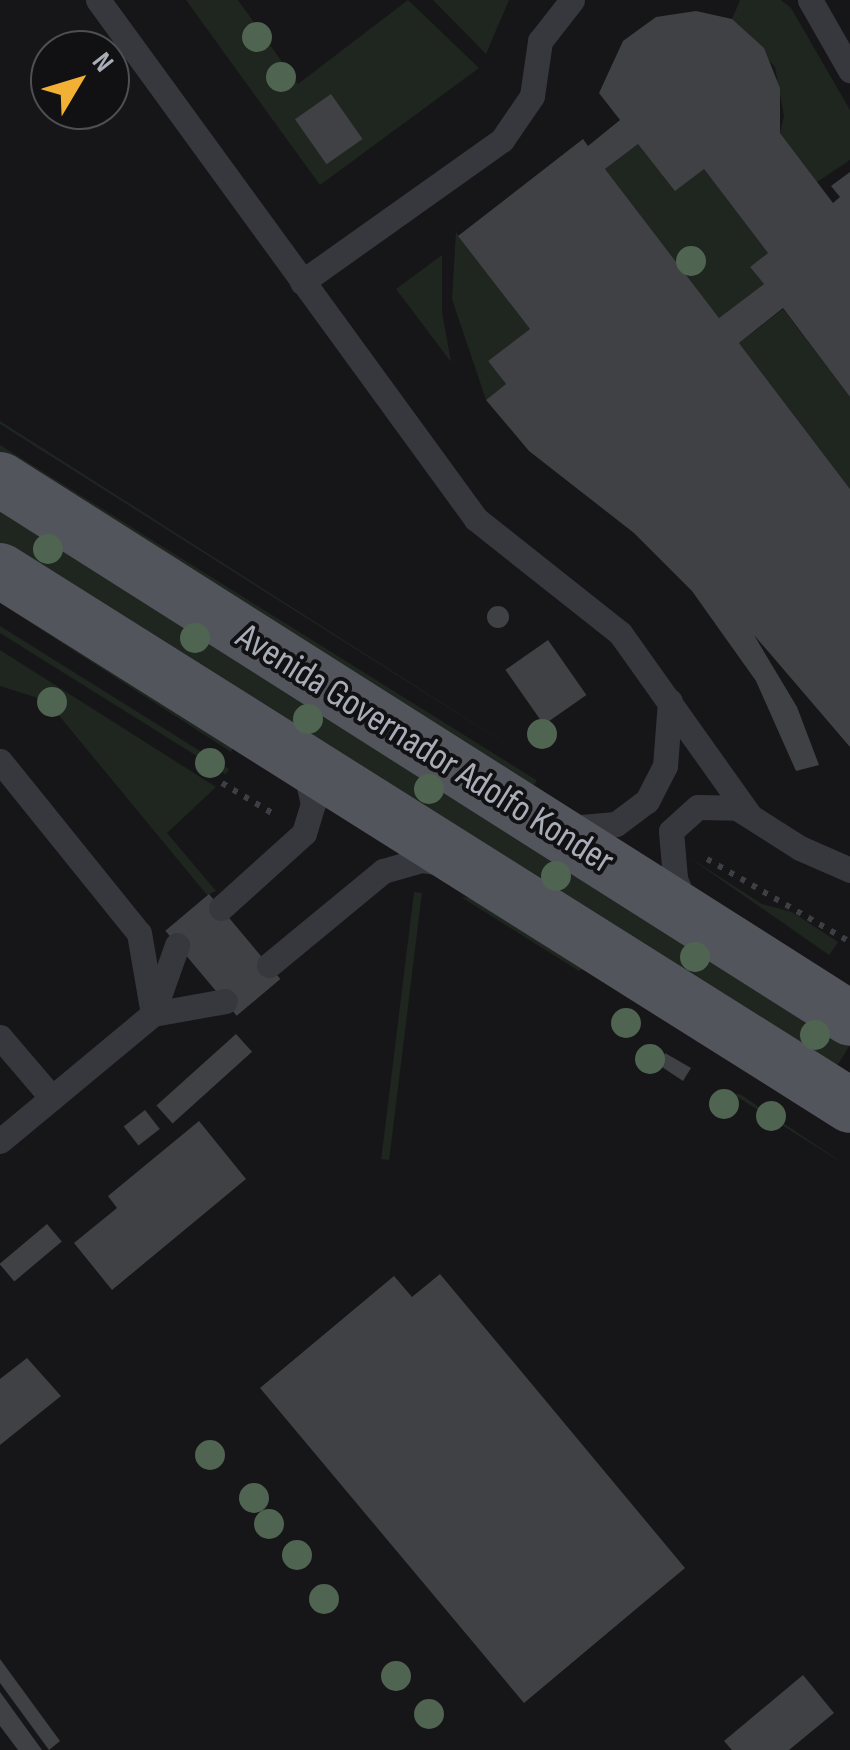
<!DOCTYPE html>
<style>
body{margin:0}
#map{position:relative;width:850px;height:1750px;overflow:hidden;background:#161618;font-family:"Sofia Sans Condensed",sans-serif}
div>[style]{position:absolute}
[style*='--x']{left:calc(var(--x)*1px);top:calc(var(--y)*1px);width:calc(var(--w)*1px);rotate:calc(var(--a)*1deg)}
.green>*{inset:0;background:#1e261f;transform-origin:0 0}
.building>*{inset:0;background:#404145;transform-origin:0 0}
.round{border-radius:50%}
.path>*{height:6px;margin-top:-3px;transform-origin:0;background:repeating-linear-gradient(90deg,#3d3f44 0 5px,transparent 0 13px)}
.lane>*{height:25px;margin:-12.5px;padding:0 12.5px;transform-origin:12.5px;border-radius:12.5px;background:#37383d}
.primary>*{height:55px;margin:-27.5px;padding:0 27.5px;transform-origin:27.5px;border-radius:27.5px;background:#53555c}
.trees>*{width:30px;height:30px;margin:-15px;border-radius:50%;background:#506452}
span{translate:-50% -50%;white-space:nowrap;text-align:center;line-height:1.15;-webkit-text-stroke:8px #111113;paint-order:stroke}
.street-label{font-size:38px;color:#a8adb8}
.north{position:absolute;left:30px;top:30px;width:100px;height:100px;box-sizing:border-box;background:#111113;border:2px solid #4d4f55;border-radius:50%;rotate:52deg;font-size:28px;font-weight:700;line-height:40px;text-align:center;color:#a8adb8}
.north::after{content:'';display:block;margin:auto;width:35px;height:45px;background:#f2b134;clip-path:polygon(50% 0,100% 100%,50% 72%,0 100%)}
</style>
<div id="map">
<div class="green">
<div style="clip-path:polygon(186px 0,238px 0,298px 84px,408px 0,479px 68px,320px 185px)"></div>
<div style="clip-path:polygon(433px 0,509px 0,486px 54px)"></div>
<div style="clip-path:polygon(740px 0,781px 0,791px 8px,850px 110px,850px 160px,817px 182px,780px 133px,784px 116px,775px 67px,732px 19px)"></div>
<div style="clip-path:polygon(638px 144px,704px 169px,768px 253px,750px 267px,764px 284px,719px 318px,605px 169px)"></div>
<div style="clip-path:polygon(456px 232px,530px 329px,488px 361px,506px 384px,486px 400px,452px 299px)"></div>
<div style="clip-path:polygon(442px 255px,442px 312px,451px 362px,396px 289px)"></div>
<div style="clip-path:polygon(783px 309px,850px 397px,850px 489px,739px 343px)"></div>
<div style="clip-path:polygon(0 421px,585px 794px,0 424px)"></div>
<div style="left:0;top:445px;width:633px;height:7px;rotate:32deg"></div>
<div style="left:0;top:507px;width:1006px;height:34px;rotate:32deg"></div>
<div style="clip-path:polygon(0 598px,233px 747px,231px 752px,0 603px)"></div>
<div style="left:0;top:626px;width:270px;height:6px;rotate:32deg"></div>
<div style="clip-path:polygon(0 650px,216px 787px,167px 833px,216px 891px,207px 895px,47px 701px,0 686px)"></div>
<div style="clip-path:polygon(687px 856px,762px 904px,792px 912px,838px 942px,829px 955px)"></div>
<div style="left:414px;top:892px;width:8px;height:269px;rotate:7deg"></div>
<div style="clip-path:polygon(461px 897px,471px 898px,582px 969px,579px 971px)"></div>
<div style="clip-path:polygon(731px 1093px,740px 1094px,850px 1168px)"></div>
</div>
<div class="building">
<div style="clip-path:polygon(evenodd,696px 11px,732px 19px,764px 48px,780px 88px,780px 133px,833px 203px,840px 197px,831px 186px,850px 172px,850px 397px,783px 308px,739px 343px,850px 489px,850px 747px,754px 635px,797px 707px,819px 765px,796px 771px,756px 681px,692px 591px,634px 533px,529px 451px,486px 400px,506px 384px,488px 361px,530px 329px,458px 236px,583px 139px,588px 146px,620px 120px,599px 93px,623px 41px,656px 17px,696px 11px,638px 144px,675px 191px,704px 169px,768px 253px,750px 267px,764px 284px,719px 318px,605px 169px,638px 144px)"></div>
<div style="left:331px;top:94px;width:55px;height:44px;rotate:55deg"></div>
<div class="round" style="left:487px;top:606px;width:22px;height:22px"></div>
<div style="left:548px;top:640px;width:67px;height:52px;rotate:55deg"></div>
<div style="left:209px;top:894px;width:111px;height:57px;rotate:50deg"></div>
<div style="left:236px;top:1034px;width:24px;height:107px;rotate:48deg"></div>
<div style="clip-path:polygon(665px 1053px,691px 1068px,683px 1081px,659px 1065px)"></div>
<div style="left:145px;top:1110px;width:24px;height:27px;rotate:52deg"></div>
<div style="clip-path:polygon(199px 1121px,246px 1179px,112px 1290px,74px 1243px,117px 1208px,108px 1196px)"></div>
<div style="left:47px;top:1224px;width:23px;height:62px;rotate:50deg"></div>
<div style="clip-path:polygon(440px 1274px,685px 1568px,524px 1703px,260px 1388px,394px 1276px,412px 1297px)"></div>
<div style="clip-path:polygon(27px 1358px,61px 1396px,0 1445px,0 1379px)"></div>
<div style="clip-path:polygon(0 1659px,60px 1741px,49px 1750px,0 1683px)"></div>
<div style="clip-path:polygon(803px 1675px,834px 1713px,789px 1750px,732px 1750px,724px 1741px)"></div>
<div style="clip-path:polygon(0 1692px,42px 1750px,18px 1750px,0 1726px)"></div>
</div>
<div class="path">
<div style="--x:222;--y:783;--w:58;--a:31"></div>
<div style="--x:707;--y:859;--w:165;--a:30.1"></div>
</div>
<div class="lane">
<div style="--x:98;--y:0;--w:642;--a:53.93"></div>
<div style="--x:476;--y:519;--w:184;--a:38.4"></div>
<div style="--x:620;--y:633;--w:224;--a:54.6"></div>
<div style="--x:810;--y:0;--w:81;--a:60.3"></div>
<div style="--x:302;--y:282;--w:245;--a:-35.4"></div>
<div style="--x:502;--y:140;--w:53;--a:-55.7"></div>
<div style="--x:532;--y:96;--w:56;--a:-81.7"></div>
<div style="--x:540;--y:41;--w:52;--a:-52"></div>
<div style="--x:0;--y:761;--w:221;--a:51.1"></div>
<div style="--x:139;--y:933;--w:82;--a:80.2"></div>
<div style="--x:570;--y:828;--w:46;--a:-5"></div>
<div style="--x:616;--y:824;--w:39;--a:-37"></div>
<div style="--x:647;--y:801;--w:39;--a:-63"></div>
<div style="--x:665;--y:766;--w:65;--a:-85.6"></div>
<div style="--x:686;--y:907;--w:31;--a:-111"></div>
<div style="--x:675;--y:878;--w:47;--a:-94.9"></div>
<div style="--x:671;--y:831;--w:36;--a:-42"></div>
<div style="--x:698;--y:807;--w:39;--a:1"></div>
<div style="--x:737;--y:808;--w:75;--a:32.4"></div>
<div style="--x:800;--y:848;--w:55;--a:23.7"></div>
<div style="--x:221;--y:908;--w:112;--a:-42.1"></div>
<div style="--x:304;--y:833;--w:30;--a:-73"></div>
<div style="--x:313;--y:804;--w:37;--a:-103"></div>
<div style="--x:269;--y:965;--w:148;--a:-39.5"></div>
<div style="--x:383;--y:871;--w:41;--a:-15.8"></div>
<div style="--x:422;--y:860;--w:21;--a:8"></div>
<div style="--x:154;--y:1010;--w:69;--a:-70.5"></div>
<div style="--x:0;--y:1037;--w:80;--a:49.6"></div>
<div style="--x:0;--y:1141;--w:199;--a:-39.7"></div>
<div style="--x:153;--y:1014;--w:73;--a:-10.2"></div>
</div>
<div class="primary">
<div style="--x:0;--y:479;--w:1006;--a:32.38"></div>
<div style="--x:0;--y:570;--w:1004;--a:32.19"></div>
</div>
<div class="trees">
<div style="left:257px;top:37px"></div>
<div style="left:281px;top:77px"></div>
<div style="left:691px;top:261px"></div>
<div style="left:48px;top:549px"></div>
<div style="left:195px;top:638px"></div>
<div style="left:52px;top:702px"></div>
<div style="left:308px;top:719px"></div>
<div style="left:542px;top:734px"></div>
<div style="left:210px;top:763px"></div>
<div style="left:429px;top:789px"></div>
<div style="left:556px;top:876px"></div>
<div style="left:695px;top:957px"></div>
<div style="left:626px;top:1023px"></div>
<div style="left:815px;top:1035px"></div>
<div style="left:650px;top:1059px"></div>
<div style="left:724px;top:1104px"></div>
<div style="left:771px;top:1116px"></div>
<div style="left:210px;top:1455px"></div>
<div style="left:254px;top:1498px"></div>
<div style="left:269px;top:1524px"></div>
<div style="left:297px;top:1555px"></div>
<div style="left:324px;top:1599px"></div>
<div style="left:396px;top:1676px"></div>
<div style="left:429px;top:1714px"></div>
</div>
<div class="street-label">
<span style="left:425px;top:749px;rotate:32deg">Avenida Governador Adolfo Konder</span>
</div>
<div class="north">N</div>
</div>
